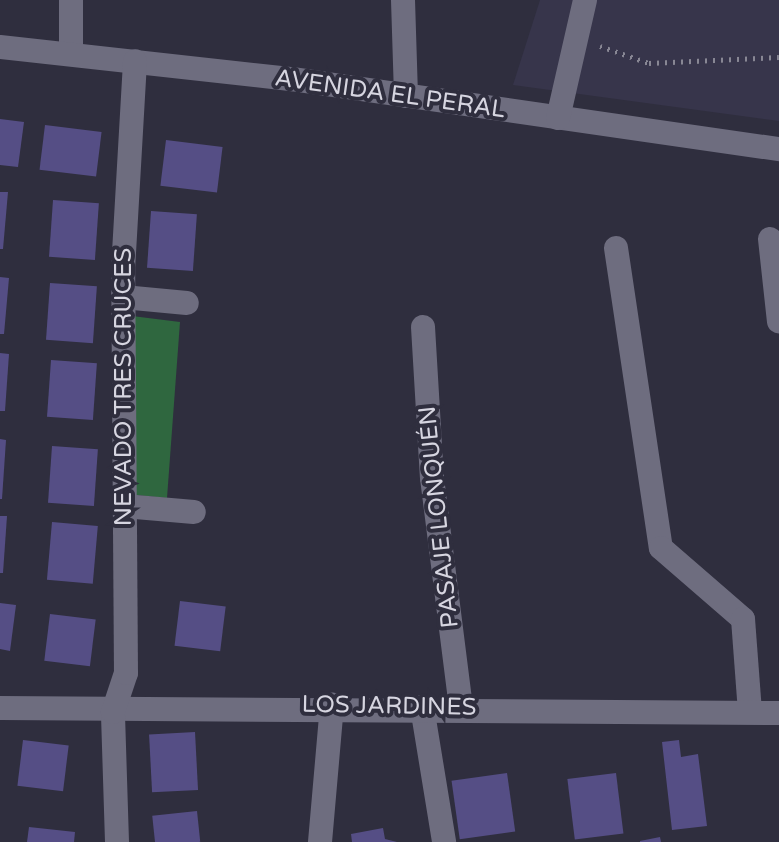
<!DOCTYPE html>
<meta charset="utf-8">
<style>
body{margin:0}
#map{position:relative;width:779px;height:842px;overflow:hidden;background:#2f2e3e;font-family:"Varela Round",sans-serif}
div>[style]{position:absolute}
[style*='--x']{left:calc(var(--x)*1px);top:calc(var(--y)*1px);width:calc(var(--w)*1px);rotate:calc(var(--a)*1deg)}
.built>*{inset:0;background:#37354b}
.green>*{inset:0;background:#2f673f}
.building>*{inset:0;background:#554e85;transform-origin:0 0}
.path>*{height:5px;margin-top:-2.5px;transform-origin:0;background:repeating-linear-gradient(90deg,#888794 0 2px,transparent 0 8px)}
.minor>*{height:24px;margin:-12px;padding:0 12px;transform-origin:12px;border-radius:12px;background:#6e6d7f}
span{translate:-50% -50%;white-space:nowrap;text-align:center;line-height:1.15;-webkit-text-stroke:8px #2f2e3e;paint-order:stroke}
.street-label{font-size:24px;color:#d6d5e0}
</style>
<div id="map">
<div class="built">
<div style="clip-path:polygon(540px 0,779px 0,779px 121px,513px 85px)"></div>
</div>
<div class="green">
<div style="clip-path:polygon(132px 316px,180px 322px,167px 498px,136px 495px)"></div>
</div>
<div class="building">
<div style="clip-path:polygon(0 119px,24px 122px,18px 167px,0 165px)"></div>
<div style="left:45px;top:125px;width:57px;height:45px;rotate:7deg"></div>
<div style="left:166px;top:140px;width:57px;height:46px;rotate:7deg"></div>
<div style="clip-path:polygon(0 192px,8px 192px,3px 249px,0 249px)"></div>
<div style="left:53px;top:200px;width:46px;height:57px;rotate:4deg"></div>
<div style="left:151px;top:211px;width:46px;height:57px;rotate:4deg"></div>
<div style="clip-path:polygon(0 277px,9px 278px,4px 334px,0 334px)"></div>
<div style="left:50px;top:283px;width:47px;height:57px;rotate:4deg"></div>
<div style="clip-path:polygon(0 353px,9px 354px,5px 411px,0 411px)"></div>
<div style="left:51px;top:360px;width:46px;height:57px;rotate:4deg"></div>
<div style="clip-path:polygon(0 439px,6px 440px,2px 499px,0 499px)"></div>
<div style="left:52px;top:446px;width:46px;height:57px;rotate:4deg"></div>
<div style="clip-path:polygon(0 516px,7px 516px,3px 573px,0 573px)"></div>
<div style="left:52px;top:522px;width:46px;height:58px;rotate:5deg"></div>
<div style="left:180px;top:601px;width:46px;height:45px;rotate:7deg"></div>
<div style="clip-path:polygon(0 603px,16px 605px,10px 651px,0 649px)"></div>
<div style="left:50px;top:614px;width:46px;height:47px;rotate:7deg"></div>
<div style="left:195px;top:732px;width:58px;height:46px;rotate:87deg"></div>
<div style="left:23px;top:740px;width:46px;height:46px;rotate:7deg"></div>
<div style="clip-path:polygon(679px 740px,681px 757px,698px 754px,707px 826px,672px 830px,662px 742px)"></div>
<div style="left:507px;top:773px;width:59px;height:56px;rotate:82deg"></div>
<div style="left:616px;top:773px;width:61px;height:49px;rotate:83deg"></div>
<div style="left:197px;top:811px;width:31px;height:45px;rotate:84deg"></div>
<div style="clip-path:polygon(29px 827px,75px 832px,74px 842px,27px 842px)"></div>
<div style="clip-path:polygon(383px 828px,385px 839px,397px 842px,352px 842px,351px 834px)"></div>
<div style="clip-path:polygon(660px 837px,661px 842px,640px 842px,640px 841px)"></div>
</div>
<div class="path">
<div style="--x:600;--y:46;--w:52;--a:19.1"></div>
<div style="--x:649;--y:63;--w:130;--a:-2.6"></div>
</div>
<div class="minor">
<div style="--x:71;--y:0;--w:54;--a:90"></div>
<div style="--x:403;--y:0;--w:96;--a:88.2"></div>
<div style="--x:0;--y:47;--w:294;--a:6.3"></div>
<div style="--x:292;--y:79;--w:492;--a:8.2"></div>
<div style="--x:558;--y:118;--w:121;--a:-77.1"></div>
<div style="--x:770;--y:239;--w:83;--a:83.8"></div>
<div style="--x:616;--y:248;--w:303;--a:81.5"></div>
<div style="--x:661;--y:548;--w:108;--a:40.9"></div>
<div style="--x:743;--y:619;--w:93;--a:85.7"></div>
<div style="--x:123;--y:297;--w:64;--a:5.4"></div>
<div style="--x:423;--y:327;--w:151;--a:86.6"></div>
<div style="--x:432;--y:478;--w:231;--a:82.8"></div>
<div style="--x:124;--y:506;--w:70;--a:4.9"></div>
<div style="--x:422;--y:707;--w:137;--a:80.7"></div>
<div style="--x:0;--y:708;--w:779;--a:0.37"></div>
<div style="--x:117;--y:842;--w:130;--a:-91.8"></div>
<div style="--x:113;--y:712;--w:41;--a:-71.6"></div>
<div style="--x:126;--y:673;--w:403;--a:-90.4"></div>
<div style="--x:123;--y:270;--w:209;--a:-86.7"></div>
<div style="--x:320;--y:842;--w:138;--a:-85"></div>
</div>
<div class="street-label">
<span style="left:390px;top:94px;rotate:8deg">AVENIDA EL PERAL</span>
<span style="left:124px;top:387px;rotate:-90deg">NEVADO TRES CRUCES</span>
<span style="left:439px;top:517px;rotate:-96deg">PASAJE LONQUÉN</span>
<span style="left:389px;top:706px;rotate:1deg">LOS JARDINES</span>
</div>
</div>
